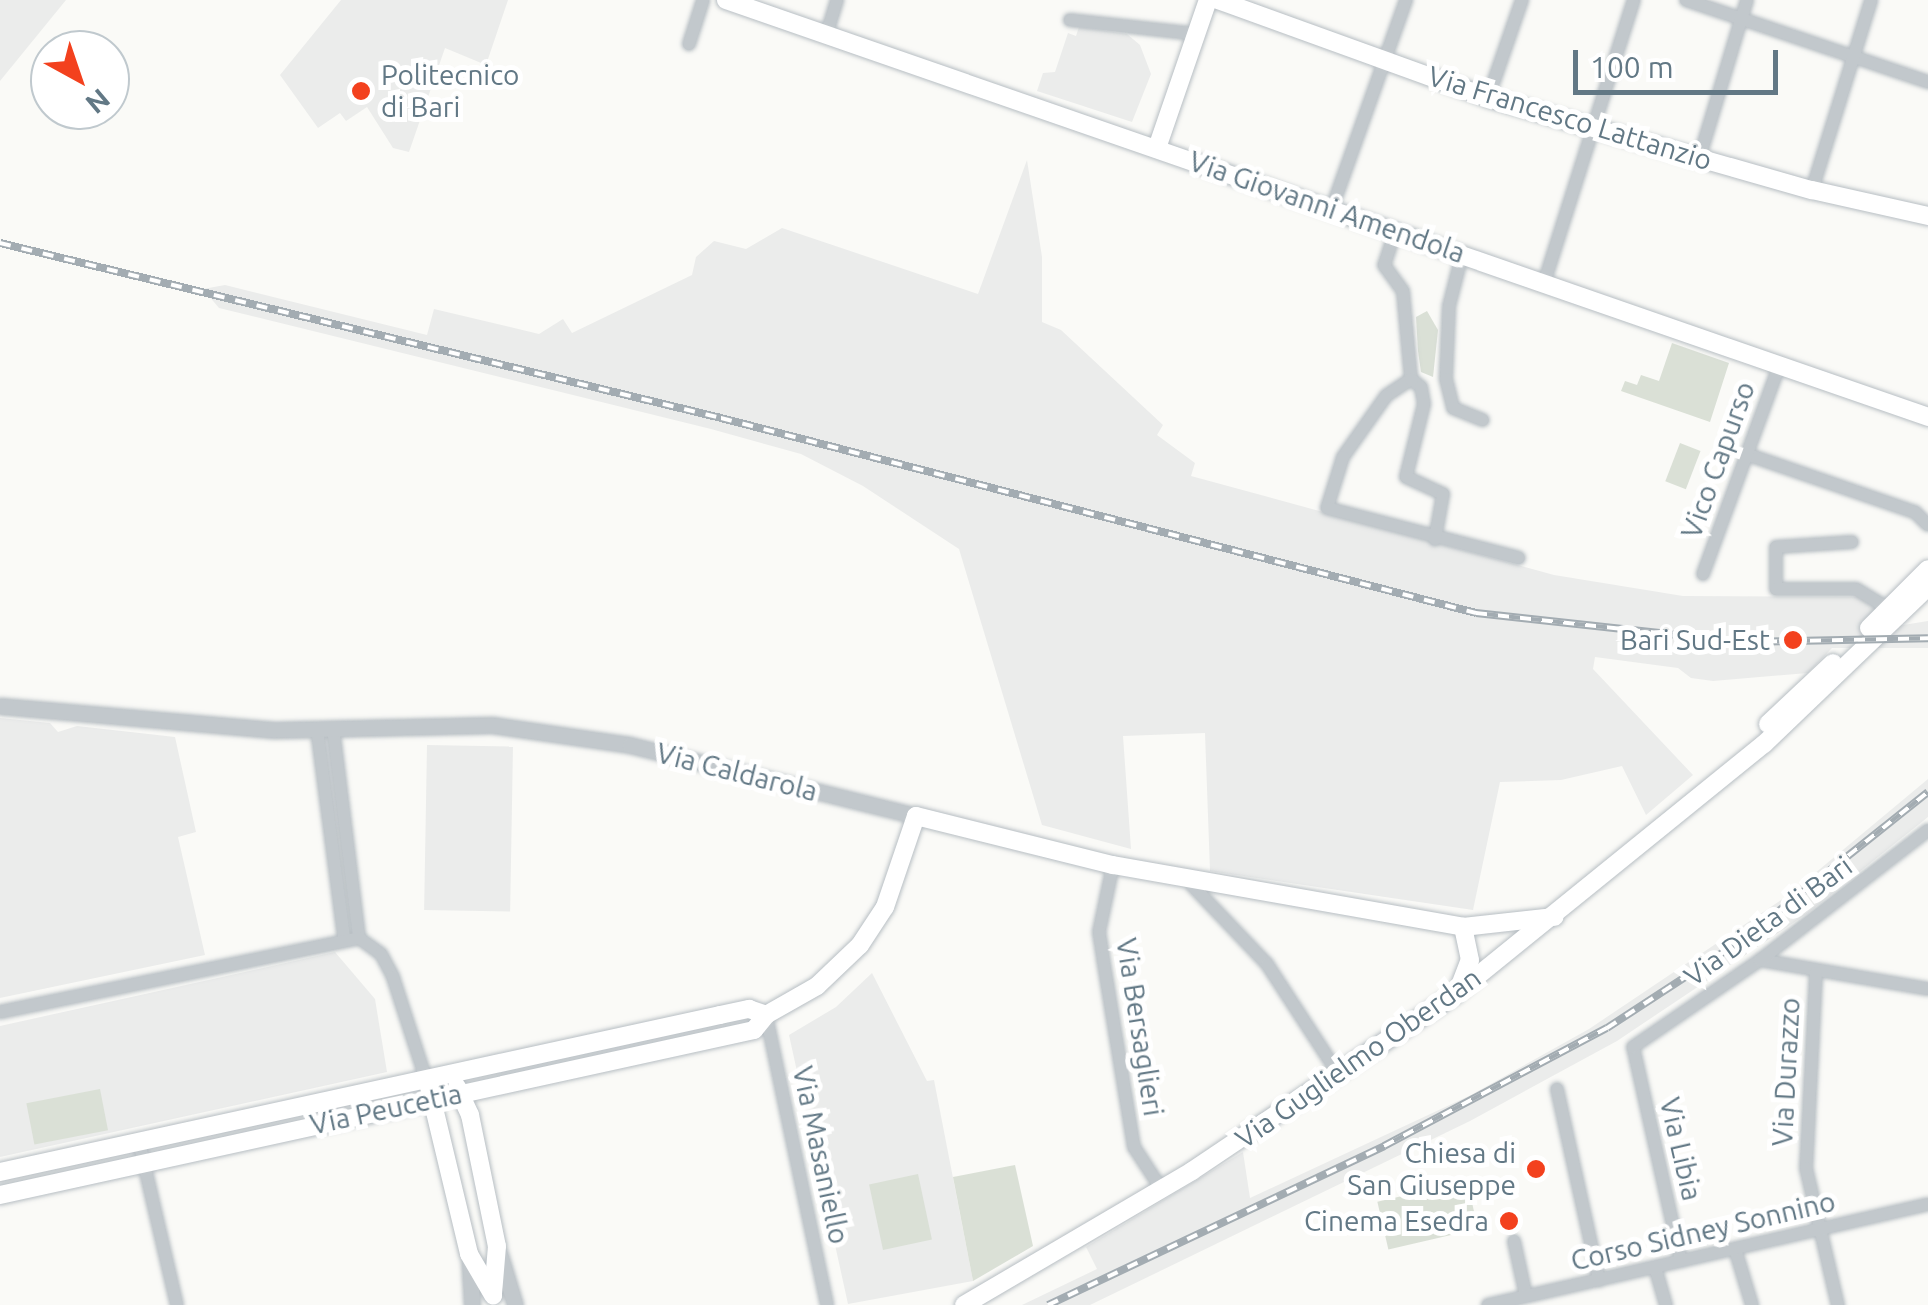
<!DOCTYPE html>
<style>
body{margin:0}
#map{position:relative;width:1928px;height:1305px;overflow:hidden;background:#fafaf7;font-family:Ubuntu,sans-serif}
div>[style]{position:absolute}
[style*='--x']{left:calc(var(--x)*1px);top:calc(var(--y)*1px);width:calc(var(--w)*1px);rotate:calc(var(--a)*1deg)}
.built>*{inset:0;background:#ebeceb;transform-origin:0 0}
.green>*{inset:0;background:#dae0d6;transform-origin:0 0}
.roads{filter:drop-shadow(0 0 2px #b7bec3) drop-shadow(0 0 2px #b7bec3)}
.minor>*{height:12px;margin:-6px;padding:0 6px;transform-origin:6px;border-radius:6px;background:#c2c8cc}
.tertiary>*{height:15px;margin:-7.5px;padding:0 7.5px;transform-origin:7.5px;border-radius:7.5px;background:#c2c8cc}
.secondary>*{height:18px;margin:-9px;padding:0 9px;transform-origin:9px;border-radius:9px;background:#fff}
.rail>*{height:8px;margin-top:-4px;transform-origin:0;background:repeating-linear-gradient(90deg,#fff 0 11px,#a3acb2 0 22px);box-sizing:border-box;border-block:2px solid #a3acb2}
.dots>*{width:28px;height:28px;translate:-50% -50%;box-sizing:border-box;border:5px solid #fff;border-radius:50%}
span{translate:-50% -50%;white-space:nowrap;text-align:center;line-height:1.15;-webkit-text-stroke:10px #fff;paint-order:stroke}
.poi-label{font-size:28px;color:#627885}
.left{translate:0 -50%;text-align:left}
.right{translate:-100% -50%;text-align:right}
.street-label{font-size:28px;color:#627885}
.north{position:absolute;left:30px;top:30px;width:100px;height:100px;box-sizing:border-box;background:#fff;border:2px solid #c0c9ce;border-radius:50%;rotate:140deg;font-size:28px;font-weight:700;line-height:40px;text-align:center;color:#627885}
.north::after{content:'';display:block;margin:auto;width:35px;height:45px;background:#f3411e;clip-path:polygon(50% 0,100% 100%,50% 72%,0 100%)}
.scale{position:absolute;left:1573px;top:50px;width:205px;height:45px;box-sizing:border-box;border:5px solid #627885;border-top:0;padding-left:12px;font-size:30px;line-height:35px;white-space:nowrap;color:#627885;-webkit-text-stroke:8px #fff;paint-order:stroke}
</style>
<div id="map">
<div class="built">
<div style="clip-path:polygon(0 0,66px 0,0 81px)"></div>
<div style="clip-path:polygon(341px 0,508px 0,486px 65px,445px 48px,409px 152px,393px 148px,367px 107px,346px 121px,340px 113px,318px 128px,280px 75px)"></div>
<div style="clip-path:polygon(1079px 27px,1127px 34px,1140px 45px,1151px 74px,1132px 122px,1037px 91px,1043px 73px,1055px 72px,1068px 33px,1076px 36px)"></div>
<div style="clip-path:polygon(1027px 160px,1042px 257px,1042px 322px,1061px 330px,1163px 425px,1157px 435px,1195px 463px,1191px 476px,1554px 575px,1683px 596px,1861px 597px,1881px 609px,1860px 632px,1928px 621px,1928px 648px,1832px 648px,1808px 673px,1713px 681px,1691px 678px,1678px 668px,1595px 657px,1593px 669px,1693px 775px,1646px 815px,1622px 766px,1561px 780px,1500px 782px,1473px 910px,1210px 871px,1205px 733px,1123px 736px,1131px 849px,1042px 825px,959px 549px,863px 486px,801px 454px,711px 429px,219px 308px,203px 289px,225px 285px,427px 335px,434px 309px,539px 334px,563px 319px,572px 333px,692px 275px,696px 257px,714px 241px,746px 249px,782px 228px,978px 294px)"></div>
<div style="clip-path:polygon(0 718px,50px 723px,58px 732px,77px 726px,175px 737px,196px 832px,178px 837px,205px 955px,0 998px)"></div>
<div style="left:427px;top:745px;width:86px;height:165px;rotate:1deg"></div>
<div style="clip-path:polygon(1928px 779px,1928px 817px,1808px 913px,1617px 1041px,1470px 1121px,1090px 1305px,1022px 1305px,1097px 1269px,1086px 1247px,1243px 1152px,1250px 1198px,1471px 1095px,1589px 1029px,1790px 894px)"></div>
<div style="clip-path:polygon(335px 952px,375px 999px,387px 1072px,0 1157px,0 1026px)"></div>
<div style="clip-path:polygon(872px 973px,927px 1081px,934px 1080px,973px 1281px,848px 1304px,789px 1035px,836px 1007px)"></div>
</div>
<div class="green">
<div style="clip-path:polygon(1427px 311px,1438px 330px,1433px 377px,1421px 372px,1418px 351px,1416px 317px)"></div>
<div style="clip-path:polygon(1672px 343px,1729px 363px,1710px 422px,1621px 391px,1625px 381px,1637px 385px,1641px 375px,1659px 381px)"></div>
<div style="left:1680px;top:443px;width:22px;height:41px;rotate:21deg"></div>
<div style="left:100px;top:1089px;width:42px;height:75px;rotate:79deg"></div>
<div style="clip-path:polygon(1015px 1165px,1033px 1246px,973px 1281px,953px 1177px)"></div>
<div style="left:918px;top:1174px;width:67px;height:50px;rotate:78deg"></div>
<div style="left:1467px;top:1181px;width:49px;height:92px;rotate:77deg"></div>
</div>
<div class="roads">
<div class="minor">
<div style="--x:1686;--y:0;--w:256;--a:18.7"></div>
<div style="--x:1070;--y:20;--w:128;--a:6.3"></div>
<div style="--x:826;--y:36;--w:38;--a:-73"></div>
<div style="--x:689;--y:44;--w:46;--a:-72.3"></div>
<div style="--x:1488;--y:98;--w:104;--a:-70.9"></div>
<div style="--x:1699;--y:159;--w:166;--a:-73.2"></div>
<div style="--x:1812;--y:190;--w:199;--a:-72.7"></div>
<div style="--x:1332;--y:208;--w:221;--a:-70.4"></div>
<div style="--x:1395;--y:232;--w:35;--a:108"></div>
<div style="--x:1384;--y:265;--w:32;--a:54"></div>
<div style="--x:1403;--y:291;--w:88;--a:84.8"></div>
<div style="--x:1462;--y:255;--w:53;--a:104.3"></div>
<div style="--x:1449;--y:306;--w:73;--a:92.4"></div>
<div style="--x:1446;--y:379;--w:30;--a:76"></div>
<div style="--x:1453;--y:408;--w:32;--a:22"></div>
<div style="--x:1544;--y:283;--w:297;--a:-72.4"></div>
<div style="--x:1411;--y:379;--w:30;--a:146"></div>
<div style="--x:1386;--y:396;--w:75;--a:125.2"></div>
<div style="--x:1343;--y:457;--w:53;--a:107.4"></div>
<div style="--x:1327;--y:508;--w:198;--a:14.6"></div>
<div style="--x:1411;--y:379;--w:13;--a:39"></div>
<div style="--x:1421;--y:387;--w:17;--a:80"></div>
<div style="--x:1424;--y:404;--w:75;--a:103.9"></div>
<div style="--x:1406;--y:477;--w:41;--a:24.7"></div>
<div style="--x:1443;--y:494;--w:46;--a:100.1"></div>
<div style="--x:1749;--y:455;--w:176;--a:19"></div>
<div style="--x:1915;--y:512;--w:18;--a:45"></div>
<div style="--x:1852;--y:542;--w:76;--a:176.2"></div>
<div style="--x:1776;--y:547;--w:42;--a:90"></div>
<div style="--x:1776;--y:589;--w:80;--a:0"></div>
<div style="--x:1856;--y:589;--w:37;--a:31"></div>
<div style="--x:1703;--y:574;--w:224;--a:-69.9"></div>
<div style="--x:333;--y:728;--w:212;--a:82.9"></div>
<div style="--x:317;--y:729;--w:210;--a:82.6"></div>
<div style="--x:1113;--y:865;--w:68;--a:101.8"></div>
<div style="--x:1099;--y:932;--w:26;--a:81"></div>
<div style="--x:1103;--y:958;--w:192;--a:80.7"></div>
<div style="--x:1134;--y:1147;--w:51;--a:56.9"></div>
<div style="--x:1187;--y:880;--w:116;--a:46.4"></div>
<div style="--x:1267;--y:964;--w:132;--a:57"></div>
<div style="--x:1760;--y:960;--w:170;--a:9.8"></div>
<div style="--x:1816;--y:973;--w:195;--a:92.9"></div>
<div style="--x:1806;--y:1168;--w:141;--a:76.9"></div>
<div style="--x:0;--y:1012;--w:367;--a:-11.6"></div>
<div style="--x:359;--y:938;--w:27;--a:36"></div>
<div style="--x:381;--y:954;--w:26;--a:62"></div>
<div style="--x:393;--y:977;--w:107;--a:72.1"></div>
<div style="--x:766;--y:1015;--w:296;--a:78.1"></div>
<div style="--x:1557;--y:1089;--w:196;--a:77.6"></div>
<div style="--x:139;--y:1142;--w:167;--a:76.9"></div>
<div style="--x:1514;--y:1241;--w:56;--a:77.7"></div>
<div style="--x:1735;--y:1249;--w:59;--a:73.1"></div>
<div style="--x:1681;--y:1261;--w:219;--a:-102.6"></div>
<div style="--x:1633;--y:1047;--w:154;--a:-34.4"></div>
<div style="--x:1760;--y:960;--w:212;--a:-37.7"></div>
<div style="--x:1655;--y:1267;--w:40;--a:74"></div>
<div style="--x:1488;--y:1305;--w:451;--a:-12.9"></div>
</div>
<div class="tertiary">
<div style="--x:0;--y:706;--w:275;--a:5"></div>
<div style="--x:274;--y:730;--w:218;--a:-1.3"></div>
<div style="--x:492;--y:725;--w:139;--a:8.2"></div>
<div style="--x:630;--y:745;--w:295;--a:13.9"></div>
<div style="--x:499;--y:1252;--w:55;--a:73.2"></div>
<div style="--x:469;--y:1254;--w:51;--a:86.6"></div>
</div>
<div class="secondary">
<div style="--x:726;--y:0;--w:1272;--a:19.13"></div>
<div style="--x:1218;--y:0;--w:287;--a:19.9"></div>
<div style="--x:1488;--y:98;--w:337;--a:15.9"></div>
<div style="--x:1812;--y:190;--w:119;--a:12.6"></div>
<div style="--x:1157;--y:148;--w:157;--a:-71"></div>
<div style="--x:1869;--y:628;--w:83;--a:-45"></div>
<div style="--x:1768;--y:724;--w:89;--a:-43.2"></div>
<div style="--x:1459;--y:988;--w:30;--a:-69"></div>
<div style="--x:1470;--y:960;--w:34;--a:-102"></div>
<div style="--x:429;--y:1087;--w:172;--a:76.5"></div>
<div style="--x:469;--y:1254;--w:48;--a:59.7"></div>
<div style="--x:457;--y:1087;--w:31;--a:65"></div>
<div style="--x:470;--y:1115;--w:134;--a:78.4"></div>
<div style="--x:497;--y:1246;--w:48;--a:94.8"></div>
<div style="--x:0;--y:1172;--w:737;--a:-12.3"></div>
<div style="--x:720;--y:1015;--w:30;--a:-12"></div>
<div style="--x:749;--y:1009;--w:18;--a:19"></div>
<div style="--x:0;--y:1195;--w:772;--a:-12.34"></div>
<div style="--x:754;--y:1030;--w:19;--a:-51"></div>
<div style="--x:766;--y:1015;--w:59;--a:-29.6"></div>
<div style="--x:817;--y:986;--w:59;--a:-43.6"></div>
<div style="--x:860;--y:945;--w:45;--a:-56.7"></div>
<div style="--x:885;--y:907;--w:96;--a:-71.2"></div>
<div style="--x:916;--y:816;--w:203;--a:14"></div>
<div style="--x:1113;--y:865;--w:355;--a:10"></div>
<div style="--x:1463;--y:927;--w:92;--a:-6.3"></div>
<div style="--x:964;--y:1305;--w:264;--a:-30.4"></div>
<div style="--x:1192;--y:1171;--w:317;--a:-33.9"></div>
<div style="--x:1455;--y:994;--w:397;--a:-39"></div>
<div style="--x:1764;--y:744;--w:227;--a:-43.8"></div>
</div>
</div>
<div class="rail">
<div style="--x:0;--y:243;--w:742;--a:13.64"></div>
<div style="--x:721;--y:418;--w:780;--a:14.48"></div>
<div style="--x:1476;--y:613;--w:270;--a:6.2"></div>
<div style="--x:1744;--y:642;--w:184;--a:-1.2"></div>
<div style="--x:1048;--y:1305;--w:372;--a:-25.3"></div>
<div style="--x:1384;--y:1146;--w:252;--a:-27.9"></div>
<div style="--x:1607;--y:1028;--w:165;--a:-33.1"></div>
<div style="--x:1745;--y:938;--w:234;--a:-38.6"></div>
</div>
<div class="dots">
<div style="left:361px;top:91px;background:#f3411e"></div>
<div style="left:1793px;top:640px;background:#f3411e"></div>
<div style="left:1536px;top:1169px;background:#f3411e"></div>
<div style="left:1509px;top:1221px;background:#f3411e"></div>
</div>
<div class="poi-label">
<span class="left" style="left:381px;top:91px">Politecnico<br>di Bari</span>
<span class="right" style="left:1770px;top:640px">Bari Sud-Est</span>
<span class="right" style="left:1516px;top:1169px">Chiesa di<br>San Giuseppe</span>
<span class="right" style="left:1489px;top:1221px">Cinema Esedra</span>
</div>
<div class="street-label">
<span style="left:1570px;top:118px;rotate:17deg">Via Francesco Lattanzio</span>
<span style="left:1327px;top:207px;rotate:19deg">Via Giovanni Amendola</span>
<span style="left:1718px;top:460px;rotate:-70deg">Vico Capurso</span>
<span style="left:737px;top:772px;rotate:14deg">Via Caldarola</span>
<span style="left:1768px;top:921px;rotate:-36deg">Via Dieta di Bari</span>
<span style="left:1140px;top:1027px;rotate:81deg">Via Bersaglieri</span>
<span style="left:1358px;top:1058px;rotate:-35deg">Via Guglielmo Oberdan</span>
<span style="left:1786px;top:1072px;rotate:-87deg">Via Durazzo</span>
<span style="left:386px;top:1109px;rotate:-12deg">Via Peucetia</span>
<span style="left:1681px;top:1149px;rotate:77deg">Via Libia</span>
<span style="left:821px;top:1155px;rotate:78deg">Via Masaniello</span>
<span style="left:1703px;top:1231px;rotate:-13deg">Corso Sidney Sonnino</span>
</div>
<div class="north">N</div>
<div class="scale">100 m</div>
</div>
